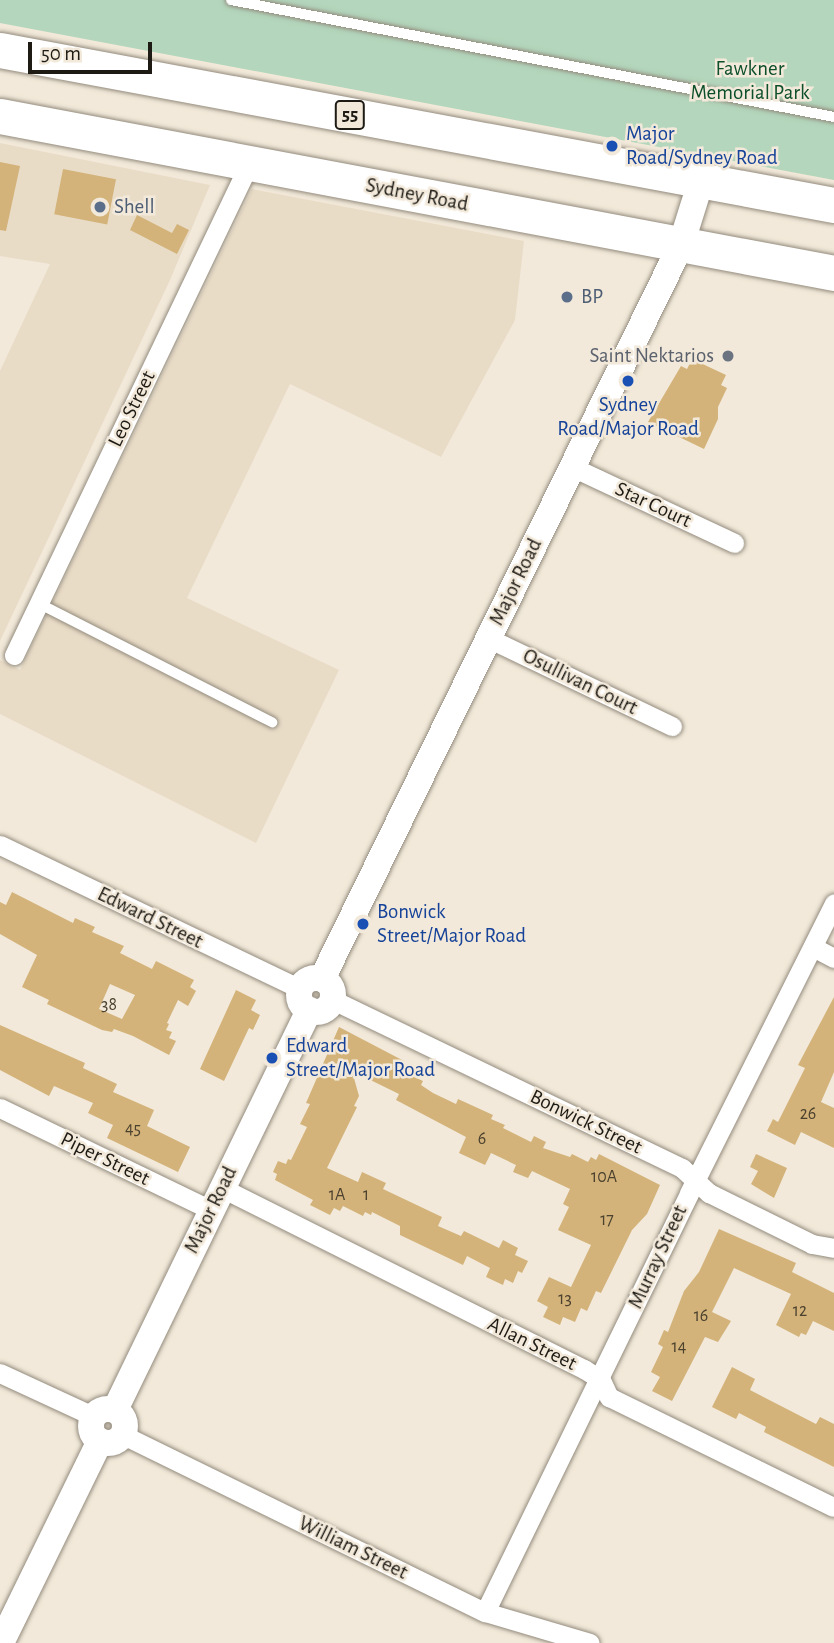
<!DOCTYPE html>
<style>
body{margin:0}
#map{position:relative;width:834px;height:1643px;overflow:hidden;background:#f2e9da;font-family:"Alegreya Sans",sans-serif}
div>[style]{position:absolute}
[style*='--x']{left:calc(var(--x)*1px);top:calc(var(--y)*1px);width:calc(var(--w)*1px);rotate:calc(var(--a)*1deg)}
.built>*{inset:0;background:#e9dcc7}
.green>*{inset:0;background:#b3d6bc}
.building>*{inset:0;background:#d3b37a;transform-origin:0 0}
.roads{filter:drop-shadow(0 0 2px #938b7d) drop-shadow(0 0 2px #938b7d)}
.lane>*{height:10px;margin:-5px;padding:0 5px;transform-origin:5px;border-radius:5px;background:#fff}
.street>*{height:19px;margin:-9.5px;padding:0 9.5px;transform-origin:9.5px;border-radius:9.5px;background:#fff}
.secondary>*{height:26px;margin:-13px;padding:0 13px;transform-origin:13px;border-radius:13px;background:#fff}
.secondary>.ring{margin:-13px;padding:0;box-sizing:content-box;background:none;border:26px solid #fff;border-radius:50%}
.highway>*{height:35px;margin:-17.5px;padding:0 17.5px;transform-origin:17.5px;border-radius:17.5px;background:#fff}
.dots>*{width:19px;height:19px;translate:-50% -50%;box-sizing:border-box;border:4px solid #f2e9da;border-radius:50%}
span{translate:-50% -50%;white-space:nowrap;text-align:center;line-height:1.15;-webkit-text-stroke:5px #f2e9da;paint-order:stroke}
.number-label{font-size:18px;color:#4b412e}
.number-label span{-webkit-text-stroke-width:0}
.shield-label span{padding:2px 5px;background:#f2e9da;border:2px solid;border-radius:5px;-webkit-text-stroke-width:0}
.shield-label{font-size:19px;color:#1e1b15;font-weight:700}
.park-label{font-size:21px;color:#0c4f2a}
.transit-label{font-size:21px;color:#164399}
.left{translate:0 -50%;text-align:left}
.street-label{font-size:21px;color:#1e1b15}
.service-label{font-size:21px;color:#4e5e75}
.worship-label{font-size:21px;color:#5b616d}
.right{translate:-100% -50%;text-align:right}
.scale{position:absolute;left:28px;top:42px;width:124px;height:32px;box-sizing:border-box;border:4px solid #1e1b15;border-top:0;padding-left:9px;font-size:21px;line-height:24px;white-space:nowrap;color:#1e1b15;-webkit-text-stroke:5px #f2e9da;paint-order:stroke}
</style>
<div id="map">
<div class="built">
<div style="clip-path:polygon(0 143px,210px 185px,170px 280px,0 641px,0 371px,50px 264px,0 256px)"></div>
<div style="clip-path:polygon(252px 189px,524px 241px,515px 320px,441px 457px,290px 384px,187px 598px,339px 670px,256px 843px,0 714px,0 660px,20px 670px)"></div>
</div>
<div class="green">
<div style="clip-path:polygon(0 0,834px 0,834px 180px,0 23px)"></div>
</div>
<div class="building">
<div style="clip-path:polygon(0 162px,20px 166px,6px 231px,0 230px)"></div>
<div style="left:63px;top:169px;width:54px;height:46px;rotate:11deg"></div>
<div style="clip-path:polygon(137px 215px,172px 233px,177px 224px,189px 230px,177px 254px,130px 230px)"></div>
<div style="clip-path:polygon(692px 359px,726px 375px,721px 385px,727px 388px,718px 407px,718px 419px,704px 449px,648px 422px,681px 366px,687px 369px)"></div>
<div style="clip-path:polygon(evenodd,12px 892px,73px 923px,75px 918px,95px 927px,92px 932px,124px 946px,120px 953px,152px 969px,156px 961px,194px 980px,190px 987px,196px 991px,188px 1006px,178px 1000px,167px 1023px,169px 1024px,166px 1030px,172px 1032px,169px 1038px,176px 1041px,169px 1055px,133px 1036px,114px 1029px,112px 1032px,102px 1030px,47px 1004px,49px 1000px,22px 987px,37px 955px,0 934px,0 902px,6px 905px,12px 892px,110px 984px,135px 995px,122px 1019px,99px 1009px,110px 984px)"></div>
<div style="clip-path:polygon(236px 990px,256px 1000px,251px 1010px,260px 1015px,253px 1030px,249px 1028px,224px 1081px,200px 1069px)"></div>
<div style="clip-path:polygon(834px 997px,834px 1072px,821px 1102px,834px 1108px,834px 1148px,801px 1132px,795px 1145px,767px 1131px,773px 1119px,778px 1122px,805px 1068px,798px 1065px)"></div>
<div style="clip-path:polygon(0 1025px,85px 1063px,83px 1068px,117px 1084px,113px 1092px,154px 1110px,147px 1126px,190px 1147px,178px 1172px,107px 1138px,113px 1125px,88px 1113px,93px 1103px,54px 1086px,49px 1096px,0 1070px)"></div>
<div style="clip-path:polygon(339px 1027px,404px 1061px,401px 1071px,423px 1081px,421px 1085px,433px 1093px,456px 1104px,458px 1099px,493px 1115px,491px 1119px,505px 1125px,503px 1128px,531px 1142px,534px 1136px,546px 1142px,543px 1148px,570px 1157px,572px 1154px,588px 1162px,591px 1157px,596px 1160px,599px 1154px,660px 1185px,647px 1214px,632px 1230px,601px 1293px,596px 1291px,587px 1311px,581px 1308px,575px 1322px,563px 1317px,560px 1325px,543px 1317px,548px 1307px,537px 1301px,549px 1277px,571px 1287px,591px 1245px,558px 1230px,569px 1207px,563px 1204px,570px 1189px,532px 1171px,528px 1178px,513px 1172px,516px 1165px,491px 1153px,485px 1165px,459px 1153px,466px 1137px,396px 1100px,399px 1094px,352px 1071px,359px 1096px,354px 1106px,357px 1107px,327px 1168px,358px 1182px,362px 1172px,386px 1183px,383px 1189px,442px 1217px,438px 1226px,461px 1236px,464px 1231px,499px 1248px,503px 1240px,518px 1248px,515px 1255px,528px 1261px,522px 1273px,518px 1271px,513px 1283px,505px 1279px,503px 1285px,486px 1277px,490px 1268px,467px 1256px,463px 1265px,400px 1235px,400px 1226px,372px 1212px,371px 1215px,365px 1212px,363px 1216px,343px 1206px,340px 1211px,334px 1208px,330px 1215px,310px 1205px,313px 1200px,275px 1180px,277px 1174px,273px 1172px,278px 1161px,286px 1164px,288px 1159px,291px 1160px,307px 1127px,300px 1124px,310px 1104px,306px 1103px)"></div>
<div style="clip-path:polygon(756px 1154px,787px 1168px,774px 1198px,751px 1184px,758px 1171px,750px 1167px)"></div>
<div style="clip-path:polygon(719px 1229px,796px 1263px,792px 1272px,834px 1293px,834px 1331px,813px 1321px,806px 1335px,801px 1333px,799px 1337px,776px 1325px,791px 1294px,734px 1268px,712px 1312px,731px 1321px,718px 1342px,705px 1337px,672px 1401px,652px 1391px,660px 1377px,651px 1372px,663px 1347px,658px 1344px,664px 1330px,668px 1332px,684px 1291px,699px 1272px)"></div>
<div style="clip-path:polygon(732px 1367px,755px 1379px,750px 1390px,816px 1424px,820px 1417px,834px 1424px,834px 1467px,764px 1432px,766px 1427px,739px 1413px,736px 1419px,712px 1407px)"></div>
</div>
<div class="roads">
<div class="lane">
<div style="--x:231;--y:0;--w:614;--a:10.98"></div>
<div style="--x:38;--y:603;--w:263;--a:27"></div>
</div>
<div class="street">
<div style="--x:572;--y:467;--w:179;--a:25.1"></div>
<div style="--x:488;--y:638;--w:204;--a:25.6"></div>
<div style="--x:14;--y:655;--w:544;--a:-64.42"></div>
<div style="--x:0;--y:845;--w:333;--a:25.6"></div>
<div style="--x:813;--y:947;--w:24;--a:28"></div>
<div style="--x:333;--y:1000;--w:387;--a:25.7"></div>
<div style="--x:682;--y:1168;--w:37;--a:43"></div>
<div style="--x:709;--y:1193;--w:115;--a:26.3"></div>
<div style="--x:812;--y:1244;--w:22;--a:10"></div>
<div style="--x:0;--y:1108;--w:234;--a:25.8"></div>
<div style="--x:222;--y:1188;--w:405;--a:26.6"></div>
<div style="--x:584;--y:1369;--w:20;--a:33"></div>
<div style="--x:601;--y:1380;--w:19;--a:65"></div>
<div style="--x:609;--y:1397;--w:250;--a:26.1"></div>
<div style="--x:0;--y:1373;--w:102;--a:24.8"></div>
<div style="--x:123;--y:1435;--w:403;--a:26.1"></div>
<div style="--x:485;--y:1612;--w:109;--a:16.4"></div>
<div style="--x:485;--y:1612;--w:466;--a:-64"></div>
<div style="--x:689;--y:1193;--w:324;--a:-63.4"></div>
</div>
<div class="secondary">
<div class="ring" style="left:299px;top:978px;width:8px;height:8px"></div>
<div style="--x:322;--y:979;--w:817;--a:-63.94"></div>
<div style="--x:681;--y:245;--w:67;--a:-72.6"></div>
<div class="ring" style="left:91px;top:1409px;width:8px;height:8px"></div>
<div style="--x:115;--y:1410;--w:445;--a:-64.1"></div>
<div style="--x:1;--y:1643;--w:225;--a:-63.9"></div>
</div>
<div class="highway">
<div style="--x:0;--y:50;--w:848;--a:10.53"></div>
<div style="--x:0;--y:116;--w:849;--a:10.66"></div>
</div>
</div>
<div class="dots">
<div style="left:612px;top:146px;background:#1a4fb4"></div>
<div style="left:100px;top:207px;background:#5c6f8a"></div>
<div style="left:567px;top:297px;background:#5c6f8a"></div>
<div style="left:728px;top:356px;background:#6b7280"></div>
<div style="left:628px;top:381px;background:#1a4fb4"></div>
<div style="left:363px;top:924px;background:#1a4fb4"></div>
<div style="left:272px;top:1058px;background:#1a4fb4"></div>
</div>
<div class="number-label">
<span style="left:109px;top:1005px">38</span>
<span style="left:808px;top:1114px">26</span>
<span style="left:133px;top:1129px">45</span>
<span style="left:482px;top:1139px">6</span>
<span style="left:604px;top:1177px">10A</span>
<span style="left:337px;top:1195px">1A</span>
<span style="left:366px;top:1195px">1</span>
<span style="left:607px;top:1220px">17</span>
<span style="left:565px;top:1299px">13</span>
<span style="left:800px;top:1311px">12</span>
<span style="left:701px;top:1316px">16</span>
<span style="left:679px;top:1347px">14</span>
</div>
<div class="shield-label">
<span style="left:350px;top:115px">55</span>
</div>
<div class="park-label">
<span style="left:750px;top:81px">Fawkner<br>Memorial Park</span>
</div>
<div class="transit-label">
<span class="left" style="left:626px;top:146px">Major<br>Road/Sydney Road</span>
<span style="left:628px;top:417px">Sydney<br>Road/Major Road</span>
<span class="left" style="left:377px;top:924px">Bonwick<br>Street/Major Road</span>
<span class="left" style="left:286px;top:1058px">Edward<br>Street/Major Road</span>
</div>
<div class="street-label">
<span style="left:417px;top:195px;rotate:11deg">Sydney Road</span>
<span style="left:132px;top:409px;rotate:-64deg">Leo Street</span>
<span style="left:653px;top:505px;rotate:25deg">Star Court</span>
<span style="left:516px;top:582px;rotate:-64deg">Major Road</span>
<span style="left:580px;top:682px;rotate:26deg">Osullivan Court</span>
<span style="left:150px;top:918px;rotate:26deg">Edward Street</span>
<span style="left:586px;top:1122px;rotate:26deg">Bonwick Street</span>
<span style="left:105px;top:1159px;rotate:26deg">Piper Street</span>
<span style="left:211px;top:1210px;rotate:-64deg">Major Road</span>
<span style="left:658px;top:1257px;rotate:-65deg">Murray Street</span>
<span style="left:532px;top:1344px;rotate:26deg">Allan Street</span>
<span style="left:353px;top:1548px;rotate:26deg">William Street</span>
</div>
<div class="service-label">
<span class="left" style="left:114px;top:207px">Shell</span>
<span class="left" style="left:581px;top:297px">BP</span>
</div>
<div class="worship-label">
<span class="right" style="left:714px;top:356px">Saint Nektarios</span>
</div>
<div class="scale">50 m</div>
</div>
